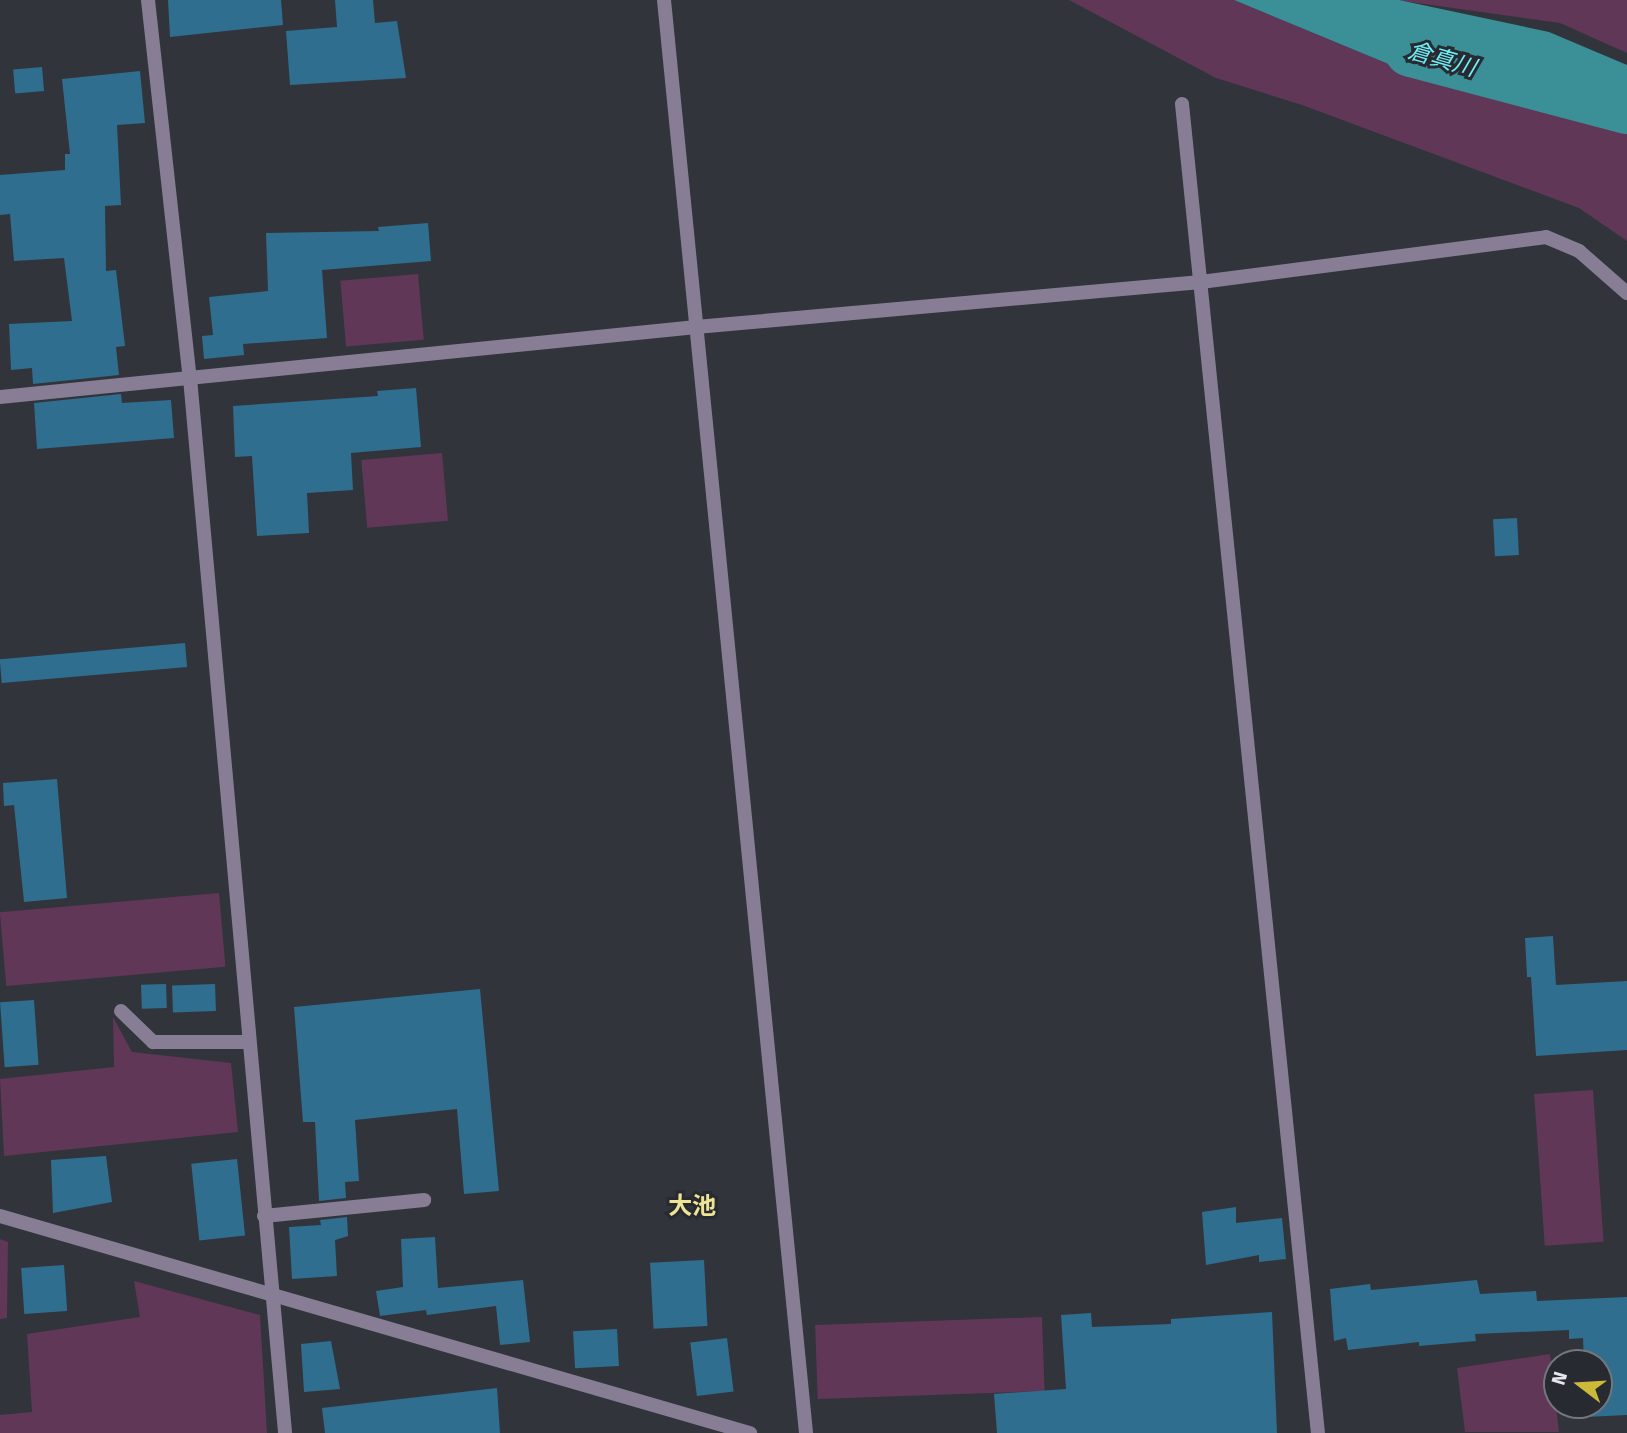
<!DOCTYPE html>
<meta charset="utf-8">
<style>
body{margin:0}
#map{position:relative;width:1627px;height:1433px;overflow:hidden;background:#31343b;font-family:"Fira Sans","Noto Sans JP",sans-serif}
div>[style]{position:absolute}
[style*='--x']{left:calc(var(--x)*1px);top:calc(var(--y)*1px);width:calc(var(--w)*1px);rotate:calc(var(--a)*1deg)}
.green>*{inset:0;background:#613758;transform-origin:0 0}
.water>*{inset:0;background:#3a9096}
.river>*{height:54px;margin:-27px;padding:0 27px;transform-origin:27px;border-radius:27px;background:#3a9096}
.building>*{inset:0;background:#306e8f;transform-origin:0 0}
.street>*{height:14px;margin:-7px;padding:0 7px;transform-origin:7px;border-radius:7px;background:#877e96}
span{translate:-50% -50%;white-space:nowrap;text-align:center;line-height:1.15;-webkit-text-stroke:6px #272a31;paint-order:stroke}
.water-label{font-size:23px;color:#6fedf5;font-style:italic}
.quarter-label{font-size:24px;color:#efe495;font-weight:700}
.north{position:absolute;left:1543px;top:1349px;width:70px;height:70px;box-sizing:border-box;background:#272a31;border:2px solid #73767c;border-radius:50%;rotate:287deg;font-size:19px;font-weight:700;line-height:28px;text-align:center;color:#e5e7ec}
.north::after{content:'';display:block;margin:auto;width:24px;height:32px;background:#ccb939;clip-path:polygon(50% 0,100% 100%,50% 72%,0 100%)}
</style>
<div id="map">
<div class="green">
<div style="clip-path:polygon(1069px 0,1234px 0,1420px 77px,1519px 67px,1583px 80px,1627px 104px,1627px 241px,1579px 208px,1302px 105px,1216px 78px)"></div>
<div style="clip-path:polygon(1396px 0,1627px 0,1627px 53px,1560px 23px)"></div>
<div style="left:418px;top:274px;width:66px;height:78px;rotate:85deg"></div>
<div style="left:442px;top:453px;width:68px;height:81px;rotate:85deg"></div>
<div style="left:219px;top:893px;width:74px;height:220px;rotate:85deg"></div>
<div style="clip-path:polygon(113px 1017px,132px 1052px,231px 1063px,238px 1132px,4px 1156px,0 1079px,114px 1067px)"></div>
<div style="left:1593px;top:1090px;width:152px;height:59px;rotate:86deg"></div>
<div style="clip-path:polygon(0 1239px,8px 1242px,7px 1318px,0 1319px)"></div>
<div style="clip-path:polygon(134px 1281px,260px 1315px,267px 1433px,0 1433px,0 1415px,32px 1412px,27px 1334px,140px 1317px)"></div>
<div style="left:1042px;top:1317px;width:74px;height:227px;rotate:88deg"></div>
<div style="clip-path:polygon(1550px 1354px,1559px 1432px,1465px 1432px,1457px 1368px)"></div>
</div>
<div class="water">
<div style="clip-path:polygon(1234px 0,1399px 0,1549px 32px,1627px 65px,1627px 104px,1589px 81px,1519px 67px,1420px 77px)"></div>
</div>
<div class="river">
<div style="--x:1411;--y:50;--w:223;--a:14.8"></div>
</div>
<div class="building">
<div style="clip-path:polygon(168px 0,281px 0,283px 25px,170px 37px)"></div>
<div style="clip-path:polygon(335px 0,373px 0,375px 23px,397px 21px,406px 78px,290px 85px,286px 31px,337px 27px)"></div>
<div style="left:42px;top:67px;width:24px;height:29px;rotate:85deg"></div>
<div style="clip-path:polygon(140px 71px,145px 123px,117px 125px,121px 205px,105px 206px,106px 271px,116px 270px,125px 346px,116px 347px,119px 375px,33px 384px,32px 368px,11px 370px,9px 324px,72px 321px,64px 258px,14px 261px,10px 214px,0 215px,0 175px,65px 170px,65px 154px,70px 154px,62px 79px)"></div>
<div style="clip-path:polygon(428px 223px,431px 261px,322px 270px,327px 338px,243px 344px,244px 355px,204px 359px,202px 336px,213px 335px,209px 297px,268px 291px,266px 233px,379px 231px,378px 227px)"></div>
<div style="clip-path:polygon(416px 388px,421px 447px,351px 453px,353px 490px,307px 493px,309px 533px,257px 536px,252px 456px,235px 457px,233px 406px,378px 396px,377px 391px)"></div>
<div style="clip-path:polygon(121px 394px,122px 403px,171px 400px,174px 438px,37px 449px,34px 403px)"></div>
<div style="left:1517px;top:518px;width:37px;height:24px;rotate:87deg"></div>
<div style="left:185px;top:643px;width:24px;height:186px;rotate:85deg"></div>
<div style="clip-path:polygon(57px 779px,67px 898px,24px 902px,14px 805px,4px 806px,3px 783px)"></div>
<div style="clip-path:polygon(1553px 936px,1556px 985px,1627px 981px,1627px 1050px,1536px 1056px,1531px 977px,1527px 977px,1525px 938px)"></div>
<div style="left:166px;top:984px;width:24px;height:25px;rotate:88deg"></div>
<div style="left:215px;top:984px;width:27px;height:43px;rotate:88deg"></div>
<div style="clip-path:polygon(480px 989px,499px 1191px,464px 1194px,457px 1109px,355px 1120px,359px 1181px,345px 1182px,346px 1198px,319px 1201px,315px 1122px,303px 1122px,294px 1007px)"></div>
<div style="left:34px;top:1000px;width:65px;height:34px;rotate:86deg"></div>
<div style="clip-path:polygon(106px 1156px,112px 1202px,53px 1213px,51px 1160px)"></div>
<div style="left:237px;top:1159px;width:77px;height:46px;rotate:84deg"></div>
<div style="clip-path:polygon(1236px 1207px,1236px 1223px,1282px 1218px,1286px 1259px,1259px 1262px,1259px 1255px,1206px 1265px,1202px 1212px)"></div>
<div style="clip-path:polygon(347px 1217px,348px 1236px,335px 1240px,337px 1276px,292px 1279px,289px 1227px,321px 1225px,320px 1220px)"></div>
<div style="clip-path:polygon(435px 1237px,438px 1288px,523px 1280px,530px 1342px,500px 1345px,496px 1306px,427px 1315px,426px 1310px,380px 1316px,376px 1291px,403px 1287px,401px 1239px)"></div>
<div style="left:704px;top:1260px;width:66px;height:54px;rotate:87deg"></div>
<div style="left:64px;top:1265px;width:46px;height:43px;rotate:86deg"></div>
<div style="clip-path:polygon(1477px 1280px,1480px 1294px,1536px 1291px,1537px 1301px,1627px 1297px,1627px 1415px,1586px 1417px,1586px 1405px,1599px 1405px,1599px 1363px,1584px 1363px,1583px 1338px,1569px 1339px,1569px 1330px,1475px 1334px,1476px 1341px,1419px 1346px,1419px 1342px,1348px 1350px,1346px 1338px,1334px 1341px,1330px 1289px,1370px 1284px,1371px 1290px)"></div>
<div style="clip-path:polygon(1272px 1312px,1277px 1433px,997px 1433px,994px 1394px,1066px 1389px,1061px 1315px,1091px 1313px,1092px 1327px,1171px 1324px,1171px 1319px)"></div>
<div style="left:617px;top:1329px;width:37px;height:44px;rotate:87deg"></div>
<div style="left:727px;top:1338px;width:54px;height:37px;rotate:83deg"></div>
<div style="clip-path:polygon(331px 1341px,340px 1389px,304px 1392px,301px 1344px)"></div>
<div style="clip-path:polygon(497px 1388px,500px 1433px,325px 1433px,322px 1408px)"></div>
</div>
<div class="street">
<div style="--x:148;--y:0;--w:380;--a:83.7"></div>
<div style="--x:190;--y:378;--w:1059;--a:84.85"></div>
<div style="--x:664;--y:0;--w:1440;--a:84.34"></div>
<div style="--x:1182;--y:104;--w:1336;--a:84.16"></div>
<div style="--x:0;--y:397;--w:700;--a:-5.74"></div>
<div style="--x:696;--y:327;--w:507;--a:-5.09"></div>
<div style="--x:1201;--y:282;--w:348;--a:-7.4"></div>
<div style="--x:1546;--y:237;--w:36;--a:23"></div>
<div style="--x:1579;--y:251;--w:64;--a:41.2"></div>
<div style="--x:121;--y:1011;--w:45;--a:44.1"></div>
<div style="--x:153;--y:1042;--w:96;--a:0"></div>
<div style="--x:0;--y:1216;--w:781;--a:16.14"></div>
<div style="--x:264;--y:1216;--w:161;--a:-5.7"></div>
</div>
<div class="water-label">
<span style="left:1442px;top:59px;rotate:16deg">倉真川</span>
</div>
<div class="quarter-label">
<span style="left:692px;top:1207px">大池</span>
</div>
<div class="north">N</div>
</div>
